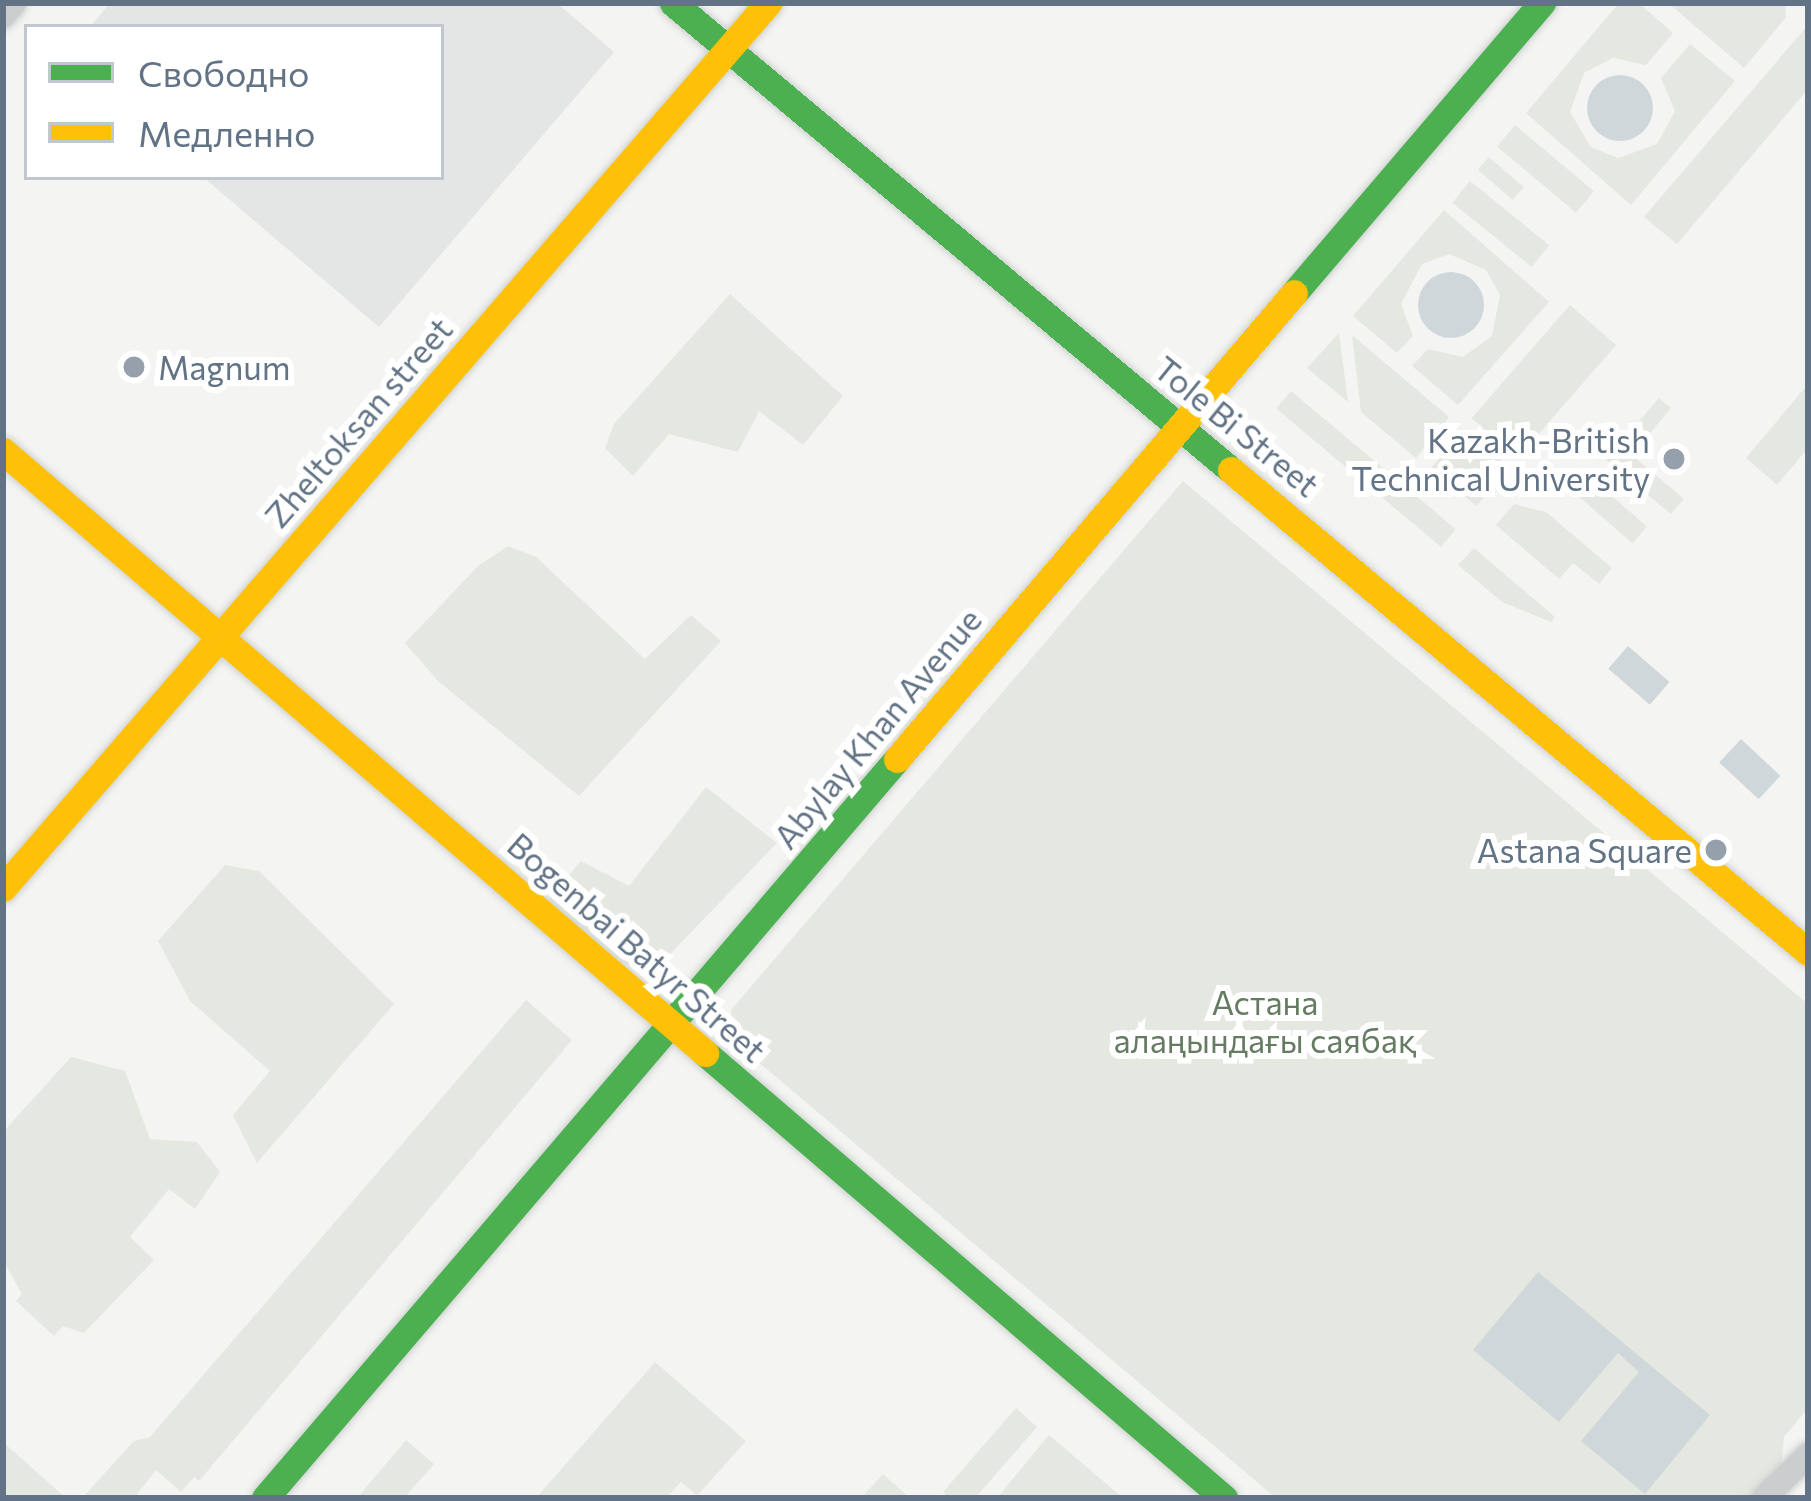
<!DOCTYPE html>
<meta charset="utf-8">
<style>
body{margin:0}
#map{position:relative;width:1811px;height:1501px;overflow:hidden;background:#f4f5f2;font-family:Commissioner,sans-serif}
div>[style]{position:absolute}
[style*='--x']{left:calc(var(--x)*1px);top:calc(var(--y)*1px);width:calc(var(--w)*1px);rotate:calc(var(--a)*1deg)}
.built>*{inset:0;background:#e4e6e5}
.green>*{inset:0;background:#e4e8e0;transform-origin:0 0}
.water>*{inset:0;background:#d0d7da;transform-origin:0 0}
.round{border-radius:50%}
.roads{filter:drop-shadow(0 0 3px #cfd2d2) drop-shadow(0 0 3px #cfd2d2)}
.street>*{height:24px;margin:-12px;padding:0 12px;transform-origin:12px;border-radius:12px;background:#cccdce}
.fast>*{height:27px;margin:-13.5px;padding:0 13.5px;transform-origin:13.5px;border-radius:13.5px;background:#4caf50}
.slow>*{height:27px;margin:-13.5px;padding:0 13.5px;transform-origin:13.5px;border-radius:13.5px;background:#ffc107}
.dots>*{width:33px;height:33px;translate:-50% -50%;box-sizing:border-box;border:6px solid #fff;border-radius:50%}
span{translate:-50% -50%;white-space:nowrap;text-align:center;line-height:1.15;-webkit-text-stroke:12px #fff;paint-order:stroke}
.poi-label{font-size:33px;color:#627385}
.left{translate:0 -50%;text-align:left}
.right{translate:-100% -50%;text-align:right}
.street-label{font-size:33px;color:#627385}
.park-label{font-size:33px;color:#657b62}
.frame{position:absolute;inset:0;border:6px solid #627385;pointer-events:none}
.legend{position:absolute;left:24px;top:24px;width:420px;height:156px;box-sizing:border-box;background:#fff;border:3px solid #c0c7ce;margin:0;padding:15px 21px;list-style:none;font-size:36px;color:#627385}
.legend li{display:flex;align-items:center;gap:24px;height:60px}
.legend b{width:60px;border:3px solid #c0c7ce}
</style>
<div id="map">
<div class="built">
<div style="clip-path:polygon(110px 3px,557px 3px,614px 52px,379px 327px,203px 177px,441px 177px,441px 27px,90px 27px)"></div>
</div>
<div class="green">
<div style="clip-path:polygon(1619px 3px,1639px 3px,1673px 33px,1646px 65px,1613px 58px,1584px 73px,1570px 112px,1591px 147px,1618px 158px,1657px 144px,1675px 111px,1661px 78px,1690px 44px,1735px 81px,1631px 205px,1526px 113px)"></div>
<div style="clip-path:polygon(1668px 3px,1785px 3px,1786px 17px,1744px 68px)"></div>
<div style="clip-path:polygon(1808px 25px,1808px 89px,1677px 244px,1644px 217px)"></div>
<div style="left:1515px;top:125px;width:103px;height:28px;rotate:40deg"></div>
<div style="left:1489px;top:157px;width:46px;height:17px;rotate:41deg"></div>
<div style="left:1470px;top:181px;width:102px;height:28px;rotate:39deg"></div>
<div style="clip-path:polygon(1444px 210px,1549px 302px,1458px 405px,1412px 366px,1428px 349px,1463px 357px,1492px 336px,1500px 295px,1486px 270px,1449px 254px,1422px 264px,1401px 304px,1413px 336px,1397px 353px,1353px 316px)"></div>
<div style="clip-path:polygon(730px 294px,843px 396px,803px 445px,759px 411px,738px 452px,669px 434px,633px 476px,605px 448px,614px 424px)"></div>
<div style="left:1570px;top:305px;width:61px;height:150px;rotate:41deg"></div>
<div style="clip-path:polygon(1339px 333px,1348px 402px,1307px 368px)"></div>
<div style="clip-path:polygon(1352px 335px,1449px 417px,1416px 458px,1361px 412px)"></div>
<div style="clip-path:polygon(1808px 384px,1808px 448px,1777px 485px,1746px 458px)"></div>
<div style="left:1291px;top:391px;width:215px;height:23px;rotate:40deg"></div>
<div style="clip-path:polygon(1659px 398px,1671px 408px,1632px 455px,1684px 499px,1671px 514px,1606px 460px)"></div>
<div style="left:1464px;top:429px;width:59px;height:51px;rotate:40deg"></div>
<div style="left:1591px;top:478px;width:74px;height:22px;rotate:41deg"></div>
<div style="clip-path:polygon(1183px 481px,1808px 1004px,1808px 1408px,1784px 1437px,1781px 1470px,1764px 1492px,1748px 1498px,1276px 1498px,732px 1040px,731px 1010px)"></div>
<div style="clip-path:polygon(1514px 504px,1546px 512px,1612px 568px,1599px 584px,1573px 563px,1559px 579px,1496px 525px)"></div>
<div style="clip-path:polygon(508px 546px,536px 557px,645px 659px,691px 615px,721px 641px,579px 796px,438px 681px,405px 643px,478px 566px)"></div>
<div style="clip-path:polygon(1474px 548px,1555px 617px,1551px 622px,1502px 602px,1458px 565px)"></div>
<div style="clip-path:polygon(706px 787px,777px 843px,650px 975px,620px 961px,547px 901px,581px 861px,629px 886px)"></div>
<div style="clip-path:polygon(225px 865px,259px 871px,394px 1004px,257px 1163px,233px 1115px,270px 1071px,190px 1001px,158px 941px)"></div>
<div style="clip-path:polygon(526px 1000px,572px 1040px,199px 1481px,194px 1477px,181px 1492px,156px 1470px,134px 1498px,82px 1498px,134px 1441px,150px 1437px)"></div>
<div style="clip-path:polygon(71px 1057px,125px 1071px,150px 1139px,197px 1142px,220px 1172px,195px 1209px,169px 1189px,130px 1237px,154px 1260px,84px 1333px,63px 1326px,54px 1336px,16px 1301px,22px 1294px,3px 1260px,3px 1132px)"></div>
<div style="clip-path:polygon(655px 1362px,746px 1441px,697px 1496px,681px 1482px,666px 1498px,536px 1498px)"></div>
<div style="clip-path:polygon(1016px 1408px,1037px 1427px,975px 1498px,950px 1498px,943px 1492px)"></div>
<div style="clip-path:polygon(1049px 1435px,1062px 1446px,1123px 1498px,997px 1498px)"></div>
<div style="clip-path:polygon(406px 1440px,434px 1464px,404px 1498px,357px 1498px)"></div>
<div style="clip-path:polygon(3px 1441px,3px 1442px,66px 1498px,3px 1498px)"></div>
<div style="clip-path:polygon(883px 1474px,910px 1498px,861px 1498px)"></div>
</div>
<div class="water">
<div class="round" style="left:1587px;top:75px;width:66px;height:66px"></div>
<div class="round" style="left:1418px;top:272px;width:66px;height:66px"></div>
<div style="left:1628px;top:646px;width:55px;height:30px;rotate:41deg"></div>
<div style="left:1741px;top:739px;width:54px;height:32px;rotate:43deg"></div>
<div style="clip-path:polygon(1538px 1272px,1710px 1415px,1645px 1494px,1581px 1441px,1639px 1372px,1618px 1353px,1559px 1422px,1473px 1350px)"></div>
</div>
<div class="roads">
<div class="street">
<div style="--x:3;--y:16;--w:17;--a:-50"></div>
<div style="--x:1764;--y:1498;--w:62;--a:-44.3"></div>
</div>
<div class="fast">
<div style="--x:673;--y:3;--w:728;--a:39.93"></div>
<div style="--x:1294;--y:293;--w:382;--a:-49.5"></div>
<div style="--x:705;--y:1053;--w:684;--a:40.61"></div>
<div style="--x:265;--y:1498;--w:972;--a:-49.46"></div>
</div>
<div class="slow">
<div style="--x:3;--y:451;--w:925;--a:40.61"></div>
<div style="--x:1231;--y:470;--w:752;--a:39.87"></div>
<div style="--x:897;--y:759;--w:612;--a:-49.57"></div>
<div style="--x:3;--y:888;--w:1170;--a:-49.16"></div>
</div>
</div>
<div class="dots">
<div style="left:134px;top:367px;background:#95a0ab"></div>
<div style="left:1674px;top:459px;background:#95a0ab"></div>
<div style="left:1716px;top:850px;background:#95a0ab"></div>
</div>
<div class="poi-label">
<span class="left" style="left:158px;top:367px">Magnum</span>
<span class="right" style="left:1650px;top:459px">Kazakh-British<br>Technical University</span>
<span class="right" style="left:1692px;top:850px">Astana Square</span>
</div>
<div class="street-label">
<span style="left:358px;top:422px;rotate:-49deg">Zheltoksan street</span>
<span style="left:1237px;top:426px;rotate:39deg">Tole Bi Street</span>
<span style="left:877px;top:728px;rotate:-50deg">Abylay Khan Avenue</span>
<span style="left:637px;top:947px;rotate:41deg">Bogenbai Batyr Street</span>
</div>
<div class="park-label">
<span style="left:1265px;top:1021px">Астана<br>алаңындағы саябақ</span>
</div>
<div class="frame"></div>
<ul class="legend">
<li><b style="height:15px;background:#4caf50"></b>Свободно</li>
<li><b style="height:15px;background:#ffc107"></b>Медленно</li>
</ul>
</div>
